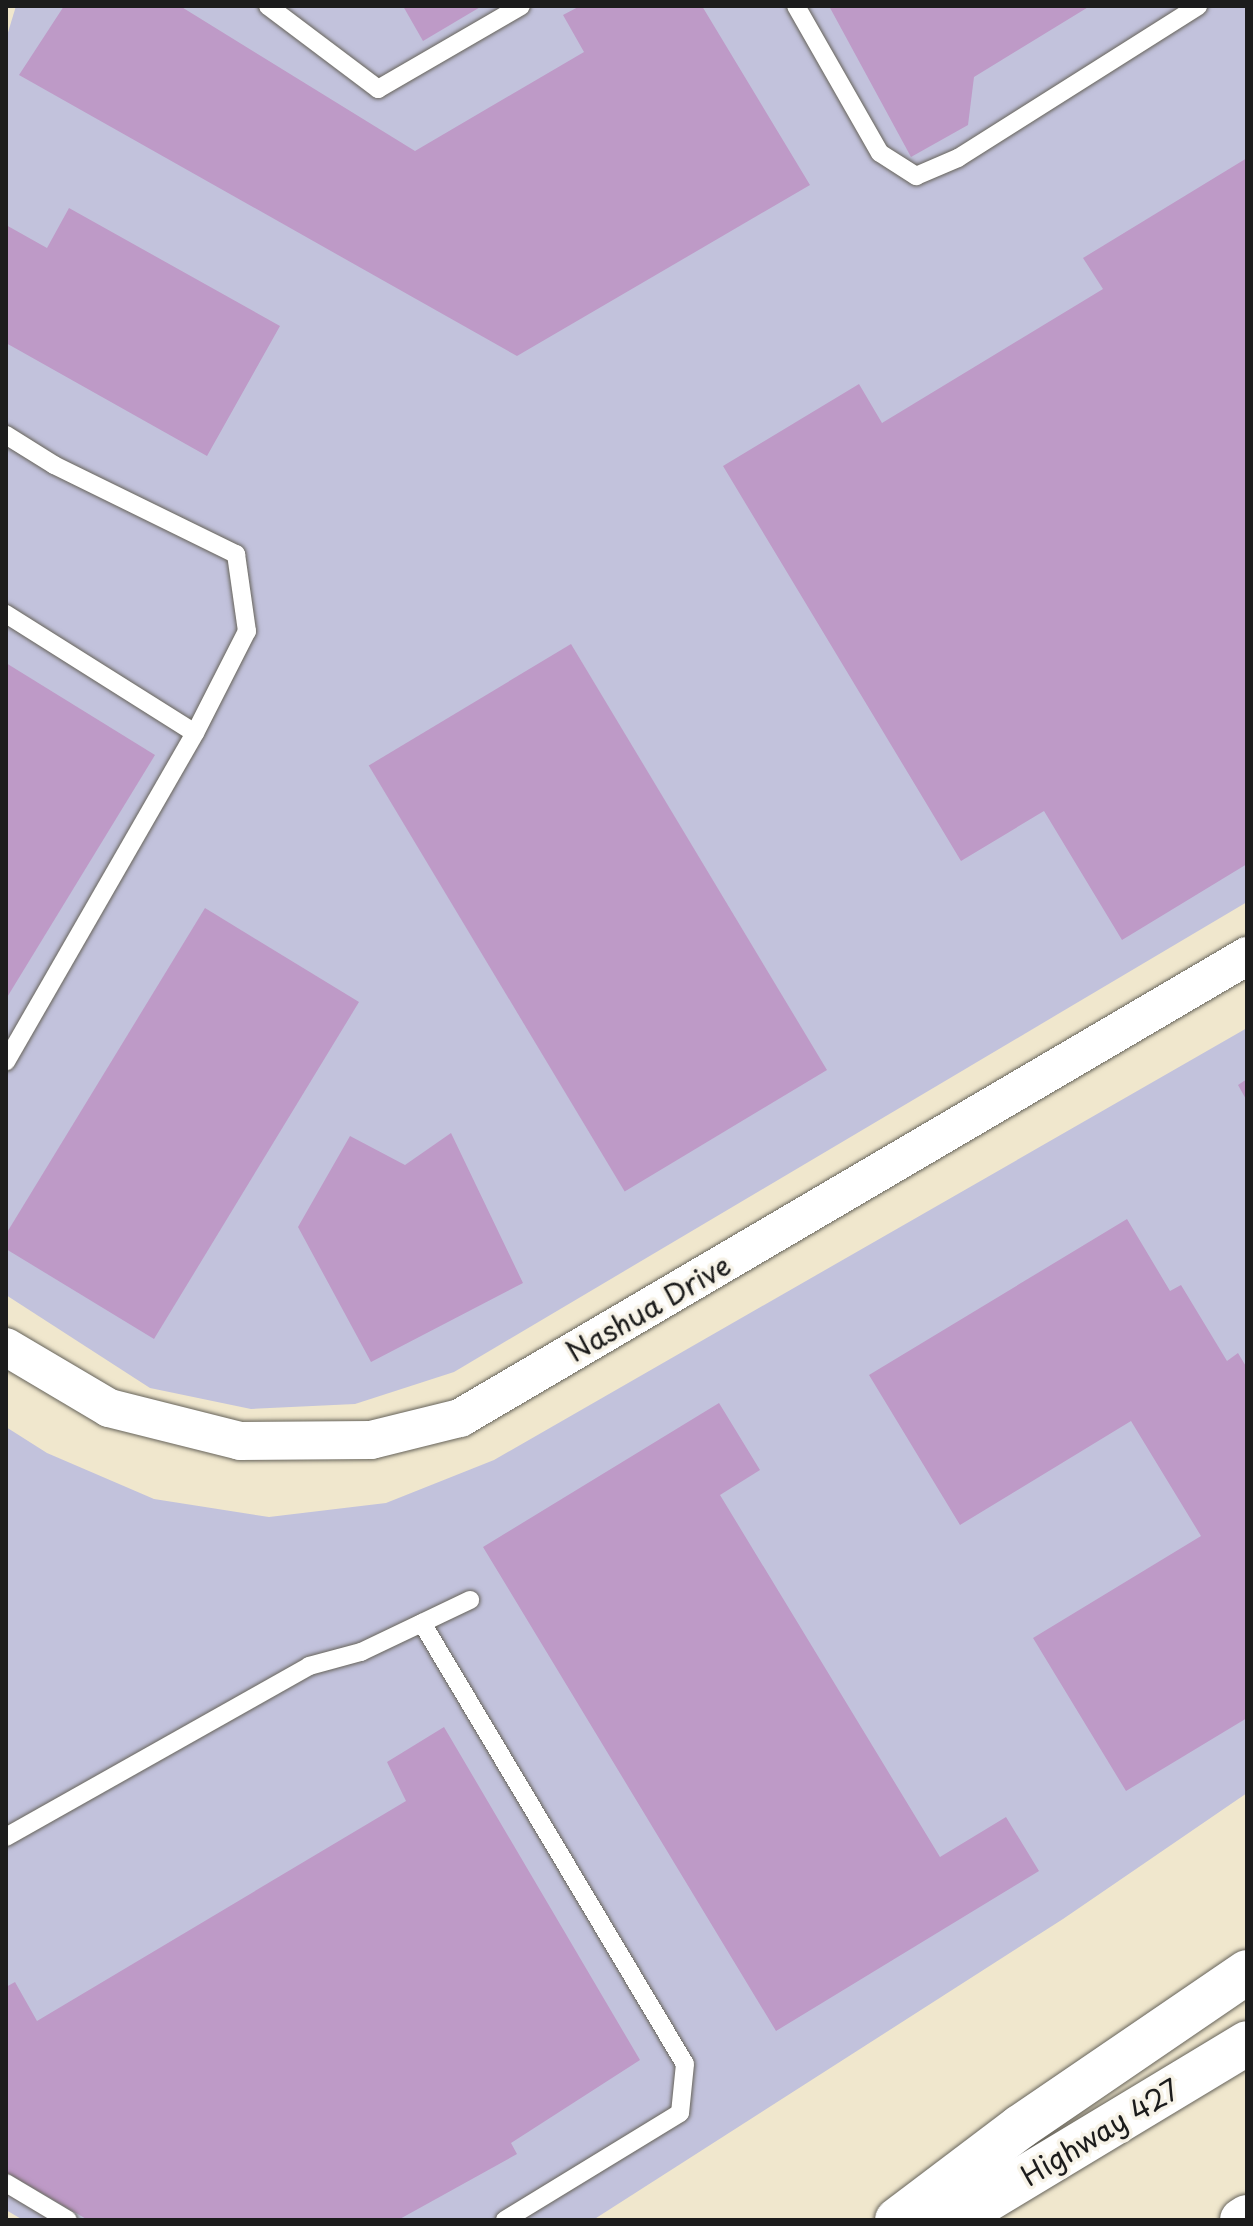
<!DOCTYPE html>
<style>
body{margin:0}
#map{position:relative;width:1253px;height:2226px;overflow:hidden;background:#f0e7cd;font-family:"Playpen Sans",sans-serif}
div>[style]{position:absolute}
[style*='--x']{left:calc(var(--x)*1px);top:calc(var(--y)*1px);width:calc(var(--w)*1px);rotate:calc(var(--a)*1deg)}
.industrial>*{inset:0;background:#c2c2dc}
.building>*{inset:0;background:#be9ac7;transform-origin:0 0}
.roads{filter:drop-shadow(0 0 2px #66635a) drop-shadow(0 0 2px #66635a)}
.service>*{height:18px;margin:-9px;padding:0 9px;transform-origin:9px;border-radius:9px;background:#fff}
.minor>*{height:38px;margin:-19px;padding:0 19px;transform-origin:19px;border-radius:19px;background:#fff}
.motorway>*{height:44px;margin:-22px;padding:0 22px;transform-origin:22px;border-radius:22px;background:#fff}
span{translate:-50% -50%;white-space:nowrap;text-align:center;line-height:1.15;-webkit-text-stroke:7px #f7f3e8;paint-order:stroke}
.street-label{font-size:28px;color:#1c1c1c}
.frame{position:absolute;inset:0;border:8px solid #1c1c1c;pointer-events:none}
</style>
<div id="map">
<div class="industrial">
<div style="clip-path:polygon(16px 6px,1247px 6px,1247px 902px,454px 1372px,355px 1404px,251px 1409px,150px 1388px,6px 1295px,6px 39px)"></div>
<div style="clip-path:polygon(1247px 1028px,1247px 1793px,1063px 1919px,593px 2220px,23px 2220px,6px 2210px,6px 1427px,47px 1453px,154px 1499px,269px 1517px,386px 1503px,494px 1460px)"></div>
</div>
<div class="building">
<div style="clip-path:polygon(64px 6px,180px 6px,415px 151px,584px 52px,563px 15px,580px 6px,702px 6px,810px 185px,517px 356px,19px 75px)"></div>
<div style="clip-path:polygon(403px 6px,482px 6px,423px 41px)"></div>
<div style="clip-path:polygon(829px 6px,1090px 6px,974px 77px,968px 125px,911px 157px)"></div>
<div style="clip-path:polygon(1247px 158px,1247px 864px,1122px 940px,1044px 811px,961px 861px,723px 466px,859px 384px,882px 423px,1103px 289px,1083px 258px)"></div>
<div style="clip-path:polygon(69px 208px,280px 326px,207px 456px,6px 343px,6px 225px,47px 248px)"></div>
<div style="left:571px;top:644px;width:497px;height:236px;rotate:59deg"></div>
<div style="clip-path:polygon(6px 663px,155px 755px,6px 999px)"></div>
<div style="clip-path:polygon(205px 908px,359px 1002px,154px 1339px,6px 1249px,6px 1234px)"></div>
<div style="clip-path:polygon(1247px 1079px,1247px 1101px,1238px 1085px)"></div>
<div style="clip-path:polygon(451px 1133px,523px 1283px,371px 1362px,298px 1227px,350px 1136px,405px 1165px)"></div>
<div style="clip-path:polygon(1127px 1219px,1170px 1291px,1181px 1285px,1227px 1361px,1238px 1353px,1247px 1368px,1247px 1718px,1126px 1791px,1033px 1638px,1201px 1536px,1131px 1421px,960px 1525px,869px 1375px)"></div>
<div style="clip-path:polygon(719px 1403px,760px 1470px,720px 1495px,940px 1857px,1006px 1817px,1039px 1871px,776px 2031px,483px 1547px)"></div>
<div style="clip-path:polygon(444px 1727px,640px 2060px,511px 2143px,517px 2154px,398px 2220px,88px 2220px,6px 2172px,6px 1987px,15px 1982px,37px 2021px,406px 1801px,387px 1762px)"></div>
</div>
<div class="roads">
<div class="service">
<div style="--x:268;--y:6;--w:138;--a:37"></div>
<div style="--x:378;--y:89;--w:165;--a:-30.1"></div>
<div style="--x:796;--y:6;--w:169;--a:60.3"></div>
<div style="--x:880;--y:153;--w:43;--a:32.6"></div>
<div style="--x:916;--y:176;--w:46;--a:-23.2"></div>
<div style="--x:958;--y:158;--w:284;--a:-32.3"></div>
<div style="--x:6;--y:435;--w:57;--a:32"></div>
<div style="--x:54;--y:465;--w:203;--a:26.1"></div>
<div style="--x:236;--y:554;--w:78;--a:81.9"></div>
<div style="--x:247;--y:631;--w:114;--a:117"></div>
<div style="--x:6;--y:614;--w:223;--a:32.2"></div>
<div style="--x:195;--y:733;--w:379;--a:119.9"></div>
<div style="--x:422;--y:1623;--w:513;--a:59.19"></div>
<div style="--x:685;--y:2064;--w:49;--a:95.8"></div>
<div style="--x:680;--y:2113;--w:205;--a:148.6"></div>
<div style="--x:6;--y:1837;--w:348;--a:-29.4"></div>
<div style="--x:309;--y:1666;--w:54;--a:-15.1"></div>
<div style="--x:361;--y:1652;--w:121;--a:-25.5"></div>
<div style="--x:6;--y:2183;--w:72;--a:30.8"></div>
</div>
<div class="minor">
<div style="--x:6;--y:1347;--w:120;--a:30.6"></div>
<div style="--x:109;--y:1408;--w:135;--a:14.1"></div>
<div style="--x:240;--y:1441;--w:131;--a:-0.4"></div>
<div style="--x:371;--y:1440;--w:92;--a:-13.9"></div>
<div style="--x:460;--y:1418;--w:913;--a:-30.41"></div>
</div>
<div class="motorway">
<div style="--x:897;--y:2220;--w:154;--a:-37.1"></div>
<div style="--x:1020;--y:2127;--w:275;--a:-34.3"></div>
<div style="--x:954;--y:2220;--w:342;--a:-31.1"></div>
<div style="--x:1242;--y:2220;--w:6;--a:-31"></div>
</div>
</div>
<div class="street-label">
<span style="left:648px;top:1308px;rotate:-30deg">Nashua Drive</span>
<span style="left:1100px;top:2132px;rotate:-31deg">Highway 427</span>
</div>
<div class="frame"></div>
</div>
